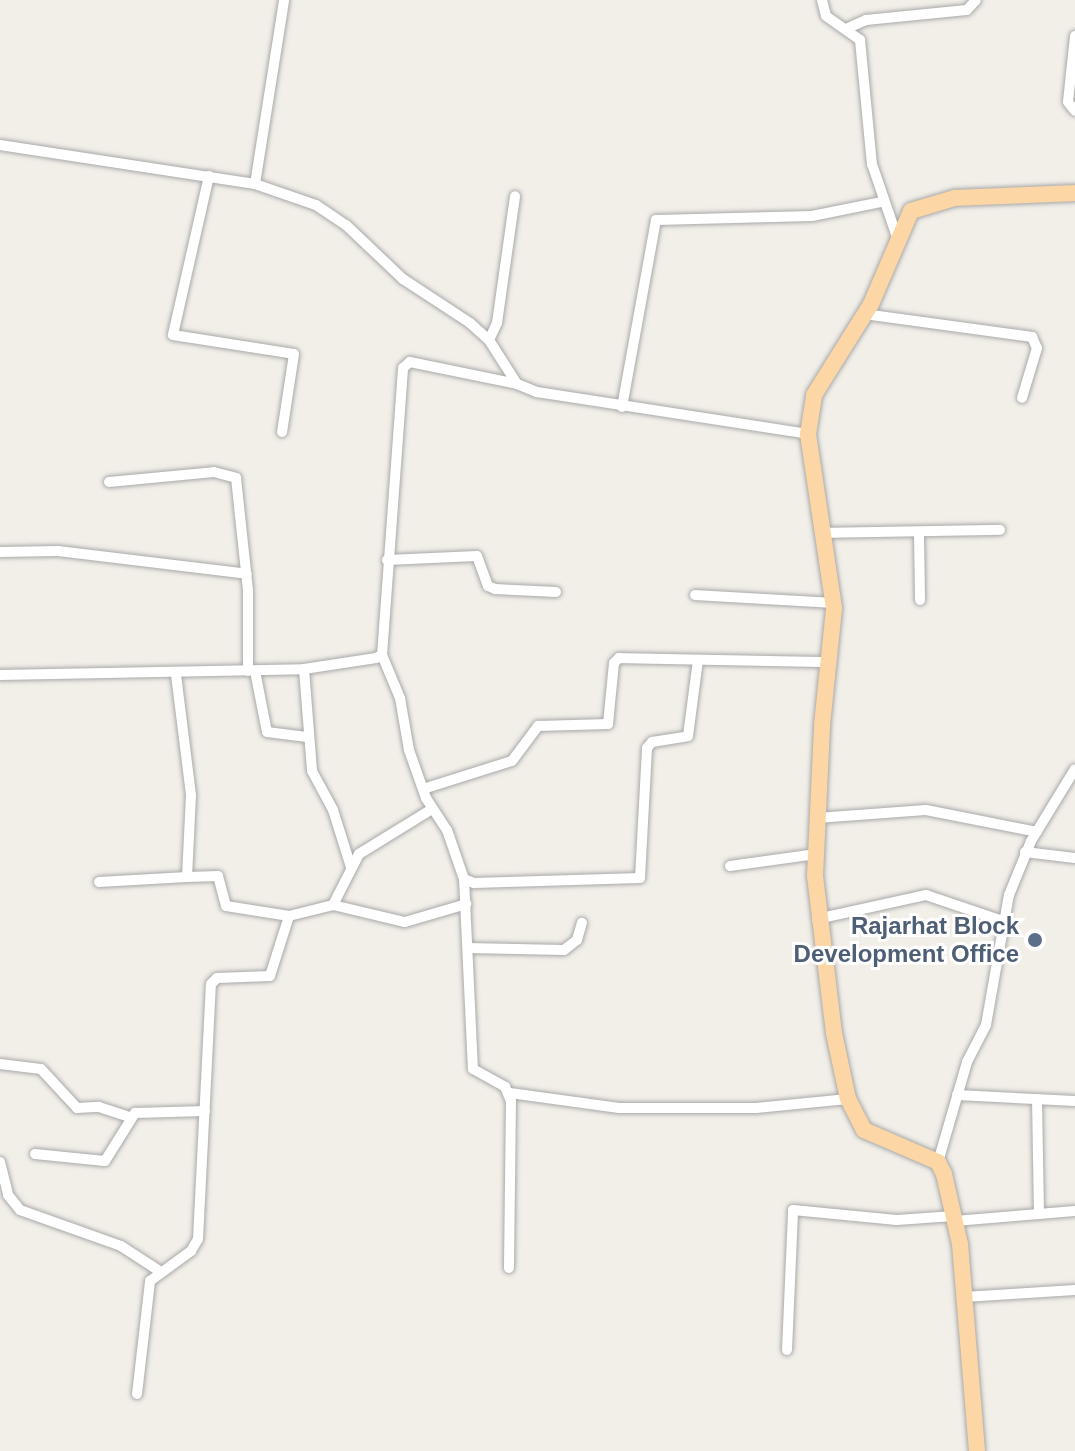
<!DOCTYPE html>
<style>
body{margin:0}
#map{position:relative;width:1075px;height:1451px;overflow:hidden;background:#f2efe9;font-family:Helvetica,sans-serif}
div>[style]{position:absolute}
[style*='--x']{left:calc(var(--x)*1px);top:calc(var(--y)*1px);width:calc(var(--w)*1px);rotate:calc(var(--a)*1deg)}
.roads{filter:drop-shadow(0 0 2px #a9a9a9) drop-shadow(0 0 2px #a9a9a9)}
.minor>*{height:10px;margin:-5px;padding:0 5px;transform-origin:5px;border-radius:5px;background:#fff}
.primary>*{height:16px;margin:-8px;padding:0 8px;transform-origin:8px;border-radius:8px;background:#fcd6a4}
.dots>*{width:22px;height:22px;translate:-50% -50%;box-sizing:border-box;border:4px solid #fff;border-radius:50%}
span{translate:-50% -50%;white-space:nowrap;text-align:center;line-height:1.15;-webkit-text-stroke:6px #fff;paint-order:stroke}
.service-label{font-size:24px;color:#4e5e75;font-weight:700}
.right{translate:-100% -50%;text-align:right}
</style>
<div id="map">
<div class="roads">
<div class="minor">
<div style="--x:822;--y:0;--w:16;--a:76"></div>
<div style="--x:826;--y:16;--w:42;--a:35.2"></div>
<div style="--x:860;--y:40;--w:125;--a:84.5"></div>
<div style="--x:872;--y:164;--w:77;--a:71.1"></div>
<div style="--x:848;--y:28;--w:20;--a:-24"></div>
<div style="--x:866;--y:20;--w:101;--a:-5.7"></div>
<div style="--x:967;--y:10;--w:13;--a:-48"></div>
<div style="--x:1075;--y:36;--w:66;--a:96.1"></div>
<div style="--x:1068;--y:102;--w:11;--a:52"></div>
<div style="--x:0;--y:145;--w:258;--a:8.7"></div>
<div style="--x:255;--y:184;--w:65;--a:19"></div>
<div style="--x:316;--y:205;--w:36;--a:34"></div>
<div style="--x:346;--y:225;--w:79;--a:43.5"></div>
<div style="--x:403;--y:279;--w:80;--a:33.3"></div>
<div style="--x:470;--y:323;--w:25;--a:42"></div>
<div style="--x:489;--y:340;--w:52;--a:57.5"></div>
<div style="--x:517;--y:384;--w:22;--a:22"></div>
<div style="--x:537;--y:392;--w:274;--a:8.8"></div>
<div style="--x:209;--y:176;--w:163;--a:102.8"></div>
<div style="--x:173;--y:335;--w:122;--a:8.9"></div>
<div style="--x:294;--y:354;--w:79;--a:98.7"></div>
<div style="--x:255;--y:184;--w:186;--a:-81"></div>
<div style="--x:864;--y:314;--w:170;--a:7.8"></div>
<div style="--x:1032;--y:337;--w:12;--a:66"></div>
<div style="--x:1037;--y:348;--w:52;--a:106.7"></div>
<div style="--x:489;--y:340;--w:19;--a:-65"></div>
<div style="--x:497;--y:323;--w:128;--a:-81.9"></div>
<div style="--x:622;--y:407;--w:190;--a:-79.7"></div>
<div style="--x:656;--y:220;--w:156;--a:-1.5"></div>
<div style="--x:812;--y:216;--w:70;--a:-11.5"></div>
<div style="--x:109;--y:482;--w:105;--a:-5.4"></div>
<div style="--x:214;--y:472;--w:23;--a:15"></div>
<div style="--x:236;--y:478;--w:113;--a:83.9"></div>
<div style="--x:248;--y:590;--w:81;--a:90"></div>
<div style="--x:822;--y:533;--w:178;--a:-1"></div>
<div style="--x:919;--y:534;--w:66;--a:89.1"></div>
<div style="--x:0;--y:552;--w:58;--a:-1"></div>
<div style="--x:58;--y:551;--w:190;--a:6.9"></div>
<div style="--x:387;--y:560;--w:90;--a:-2.5"></div>
<div style="--x:477;--y:556;--w:32;--a:70"></div>
<div style="--x:488;--y:586;--w:8;--a:23"></div>
<div style="--x:495;--y:589;--w:61;--a:2.8"></div>
<div style="--x:695;--y:595;--w:139;--a:3.3"></div>
<div style="--x:382;--y:655;--w:47;--a:67.3"></div>
<div style="--x:400;--y:698;--w:53;--a:80.2"></div>
<div style="--x:409;--y:750;--w:51;--a:70.5"></div>
<div style="--x:426;--y:798;--w:38;--a:57"></div>
<div style="--x:447;--y:830;--w:52;--a:70.9"></div>
<div style="--x:464;--y:879;--w:11;--a:22"></div>
<div style="--x:474;--y:883;--w:166;--a:-1.7"></div>
<div style="--x:640;--y:878;--w:130;--a:-86.9"></div>
<div style="--x:647;--y:748;--w:8;--a:-50"></div>
<div style="--x:652;--y:742;--w:36;--a:-9"></div>
<div style="--x:688;--y:736;--w:77;--a:-82.5"></div>
<div style="--x:304;--y:669;--w:102;--a:85.5"></div>
<div style="--x:312;--y:771;--w:44;--a:61.7"></div>
<div style="--x:333;--y:810;--w:60;--a:72.5"></div>
<div style="--x:255;--y:671;--w:62;--a:78.9"></div>
<div style="--x:267;--y:732;--w:40;--a:7.1"></div>
<div style="--x:0;--y:675;--w:304;--a:-1.1"></div>
<div style="--x:304;--y:669;--w:73;--a:-8.7"></div>
<div style="--x:376;--y:658;--w:7;--a:-27"></div>
<div style="--x:382;--y:655;--w:288;--a:-85.8"></div>
<div style="--x:403;--y:368;--w:9;--a:-41"></div>
<div style="--x:410;--y:362;--w:109;--a:11.6"></div>
<div style="--x:423;--y:789;--w:93;--a:-17.5"></div>
<div style="--x:512;--y:761;--w:44;--a:-53.4"></div>
<div style="--x:538;--y:726;--w:70;--a:-1.6"></div>
<div style="--x:608;--y:724;--w:61;--a:-84.4"></div>
<div style="--x:614;--y:663;--w:7;--a:-45"></div>
<div style="--x:619;--y:658;--w:210;--a:1.1"></div>
<div style="--x:817;--y:818;--w:109;--a:-4.2"></div>
<div style="--x:926;--y:810;--w:113;--a:11.2"></div>
<div style="--x:1025;--y:852;--w:50;--a:6.8"></div>
<div style="--x:730;--y:866;--w:87;--a:-7.9"></div>
<div style="--x:187;--y:877;--w:31;--a:-2"></div>
<div style="--x:218;--y:876;--w:31;--a:75"></div>
<div style="--x:226;--y:906;--w:64;--a:9"></div>
<div style="--x:464;--y:879;--w:190;--a:87.3"></div>
<div style="--x:473;--y:1069;--w:37;--a:29"></div>
<div style="--x:505;--y:1087;--w:15;--a:67"></div>
<div style="--x:511;--y:1101;--w:167;--a:90.7"></div>
<div style="--x:99;--y:882;--w:88;--a:-3.3"></div>
<div style="--x:187;--y:877;--w:82;--a:-87.2"></div>
<div style="--x:191;--y:795;--w:122;--a:-97.1"></div>
<div style="--x:333;--y:905;--w:74;--a:13.3"></div>
<div style="--x:405;--y:922;--w:64;--a:-16.4"></div>
<div style="--x:817;--y:919;--w:112;--a:-12.4"></div>
<div style="--x:926;--y:895;--w:81;--a:18.7"></div>
<div style="--x:468;--y:948;--w:96;--a:1.2"></div>
<div style="--x:564;--y:950;--w:16;--a:-38"></div>
<div style="--x:577;--y:940;--w:18;--a:-74"></div>
<div style="--x:0;--y:1064;--w:41;--a:7"></div>
<div style="--x:41;--y:1069;--w:53;--a:47.3"></div>
<div style="--x:77;--y:1108;--w:22;--a:-3"></div>
<div style="--x:99;--y:1107;--w:32;--a:18"></div>
<div style="--x:510;--y:1093;--w:110;--a:7.8"></div>
<div style="--x:619;--y:1108;--w:137;--a:0"></div>
<div style="--x:756;--y:1108;--w:92;--a:-5.6"></div>
<div style="--x:957;--y:1095;--w:118;--a:2.9"></div>
<div style="--x:1037;--y:1099;--w:115;--a:89"></div>
<div style="--x:35;--y:1154;--w:70;--a:5.7"></div>
<div style="--x:105;--y:1161;--w:57;--a:-58"></div>
<div style="--x:135;--y:1113;--w:70;--a:-1.6"></div>
<div style="--x:0;--y:1162;--w:34;--a:76"></div>
<div style="--x:8;--y:1195;--w:19;--a:51"></div>
<div style="--x:20;--y:1210;--w:107;--a:19.6"></div>
<div style="--x:121;--y:1246;--w:44;--a:33"></div>
<div style="--x:938;--y:1162;--w:104;--a:-73.8"></div>
<div style="--x:967;--y:1062;--w:42;--a:-62.8"></div>
<div style="--x:986;--y:1025;--w:132;--a:-80"></div>
<div style="--x:1009;--y:895;--w:58;--a:-67.8"></div>
<div style="--x:1031;--y:841;--w:84;--a:-58.6"></div>
<div style="--x:955;--y:1221;--w:120;--a:-4.8"></div>
<div style="--x:964;--y:1297;--w:111;--a:-3.6"></div>
<div style="--x:787;--y:1350;--w:140;--a:-87.5"></div>
<div style="--x:793;--y:1210;--w:104;--a:5.5"></div>
<div style="--x:897;--y:1220;--w:57;--a:-4"></div>
<div style="--x:137;--y:1394;--w:114;--a:-83.4"></div>
<div style="--x:150;--y:1281;--w:51;--a:-36.2"></div>
<div style="--x:191;--y:1251;--w:14;--a:-60"></div>
<div style="--x:198;--y:1239;--w:255;--a:-87.1"></div>
<div style="--x:211;--y:984;--w:8;--a:-45"></div>
<div style="--x:217;--y:978;--w:53;--a:-2.2"></div>
<div style="--x:270;--y:976;--w:63;--a:-72.4"></div>
<div style="--x:289;--y:916;--w:45;--a:-14"></div>
<div style="--x:333;--y:905;--w:57;--a:-63"></div>
<div style="--x:359;--y:854;--w:86;--a:-31.7"></div>
</div>
<div class="primary">
<div style="--x:977;--y:1451;--w:208;--a:-94.7"></div>
<div style="--x:960;--y:1244;--w:72;--a:-102.9"></div>
<div style="--x:944;--y:1174;--w:13;--a:-117"></div>
<div style="--x:938;--y:1162;--w:81;--a:-156.6"></div>
<div style="--x:864;--y:1130;--w:35;--a:-117"></div>
<div style="--x:848;--y:1099;--w:67;--a:-102"></div>
<div style="--x:834;--y:1033;--w:158;--a:-96.9"></div>
<div style="--x:815;--y:876;--w:151;--a:-87.3"></div>
<div style="--x:822;--y:725;--w:118;--a:-84.1"></div>
<div style="--x:834;--y:608;--w:176;--a:-98.5"></div>
<div style="--x:808;--y:434;--w:39;--a:-81"></div>
<div style="--x:814;--y:395;--w:107;--a:-57.9"></div>
<div style="--x:871;--y:304;--w:101;--a:-66.7"></div>
<div style="--x:911;--y:211;--w:46;--a:-16.5"></div>
<div style="--x:955;--y:198;--w:120;--a:-2.4"></div>
</div>
</div>
<div class="dots">
<div style="left:1035px;top:940px;background:#5c6f8a"></div>
</div>
<div class="service-label">
<span class="right" style="left:1019px;top:940px">Rajarhat Block<br>Development Office</span>
</div>
</div>
